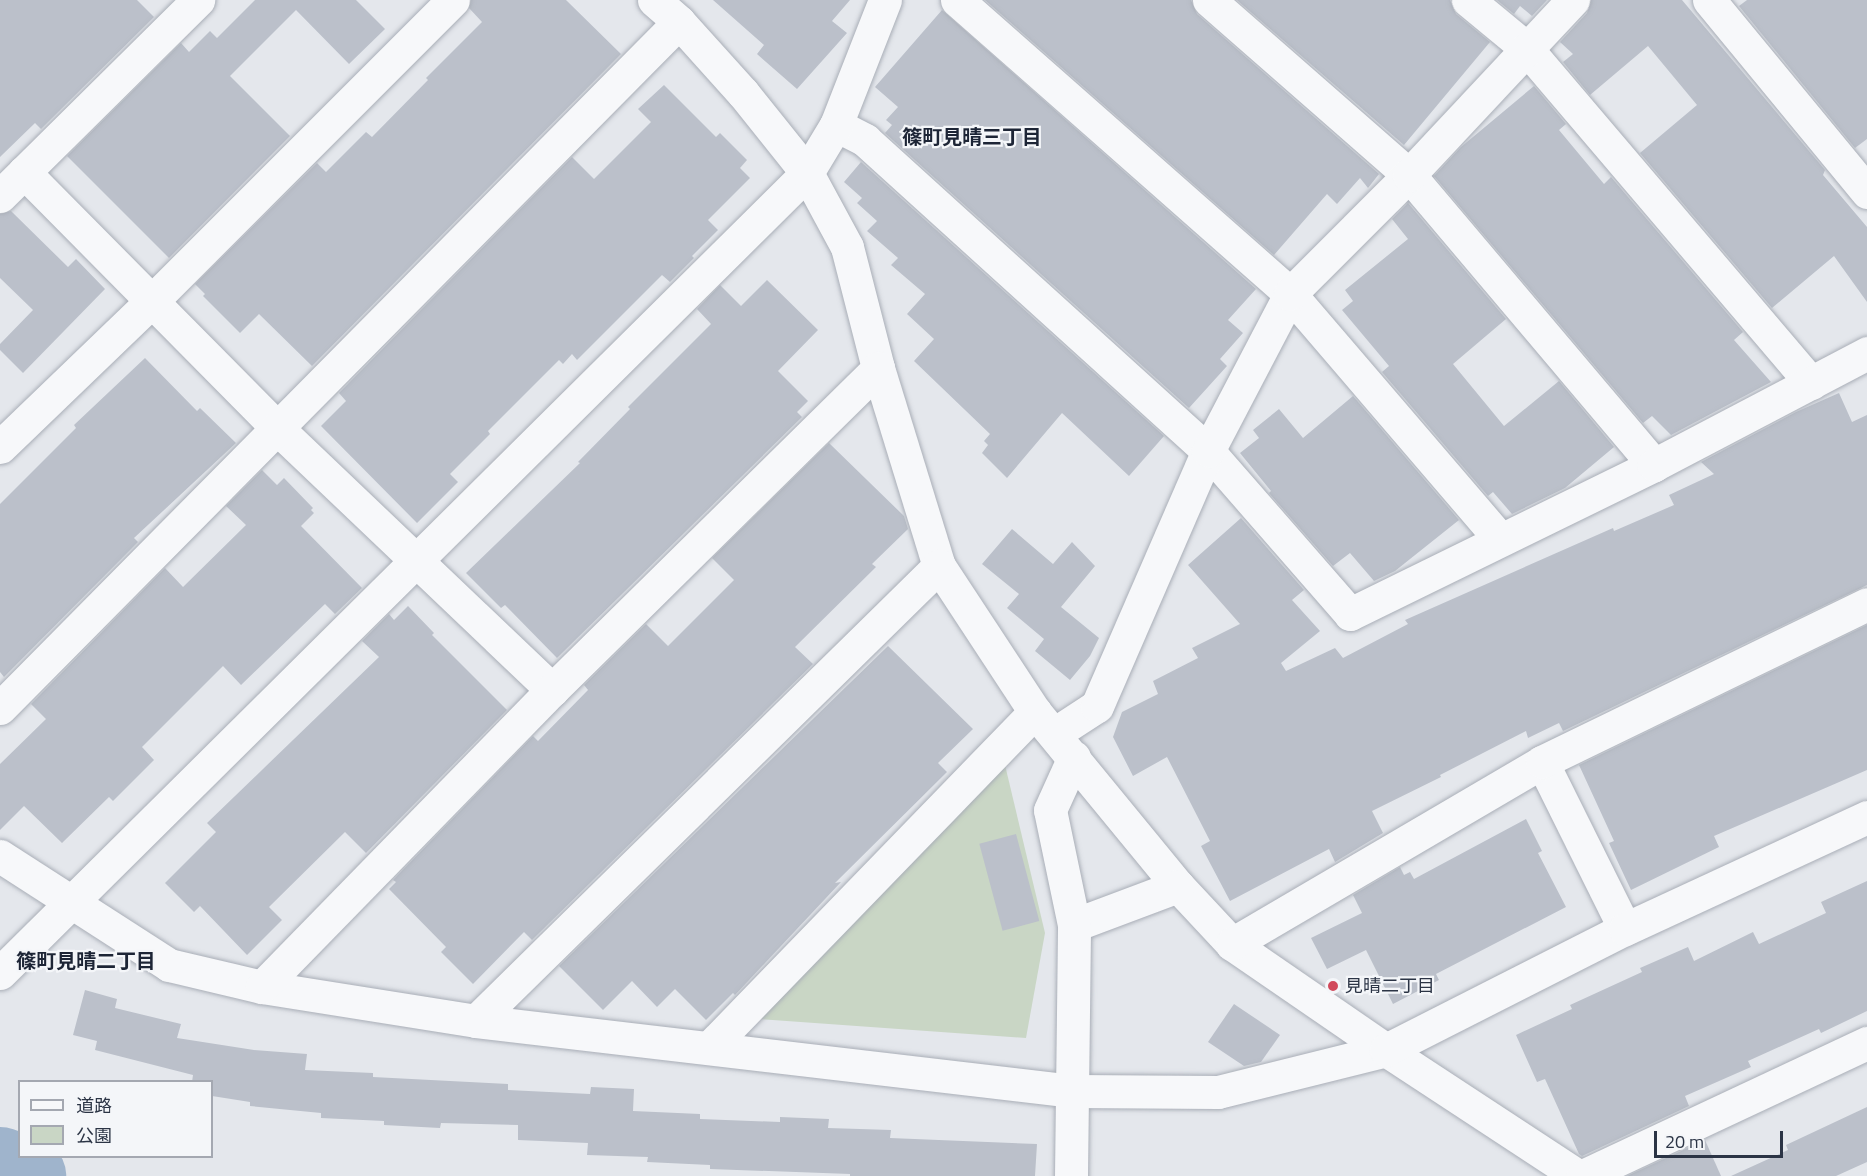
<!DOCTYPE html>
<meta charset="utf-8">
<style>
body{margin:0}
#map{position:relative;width:1867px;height:1176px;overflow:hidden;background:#e4e7ec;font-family:"Titillium Web","Noto Sans JP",sans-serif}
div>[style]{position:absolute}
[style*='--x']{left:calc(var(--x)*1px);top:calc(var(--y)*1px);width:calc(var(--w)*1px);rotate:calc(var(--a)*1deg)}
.green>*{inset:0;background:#c9d6c5}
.river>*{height:78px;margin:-39px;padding:0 39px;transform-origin:39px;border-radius:39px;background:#9fb4cc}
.building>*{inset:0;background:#bbc0ca;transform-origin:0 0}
.roads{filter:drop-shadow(0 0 2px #a9aeb7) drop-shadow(0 0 2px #a9aeb7)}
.street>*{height:33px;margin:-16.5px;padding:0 16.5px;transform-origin:16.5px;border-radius:16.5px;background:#f7f8fa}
.dots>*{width:16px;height:16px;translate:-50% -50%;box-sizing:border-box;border:3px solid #f4f6f9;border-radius:50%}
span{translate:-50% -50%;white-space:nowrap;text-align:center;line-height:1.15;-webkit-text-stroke:4.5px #f4f6f9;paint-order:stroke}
.poi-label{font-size:18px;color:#2b3445}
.left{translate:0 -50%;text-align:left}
.neighbourhood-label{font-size:20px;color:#1d2536;font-weight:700}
.legend{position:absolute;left:18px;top:1080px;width:195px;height:78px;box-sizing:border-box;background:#f4f6f9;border:2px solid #a4a8b1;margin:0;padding:8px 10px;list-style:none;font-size:18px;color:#2b3445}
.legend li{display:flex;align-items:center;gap:12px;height:30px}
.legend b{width:30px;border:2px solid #a4a8b1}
.scale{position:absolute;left:1654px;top:1131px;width:129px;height:27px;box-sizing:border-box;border:3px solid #2b3445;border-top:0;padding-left:8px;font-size:18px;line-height:21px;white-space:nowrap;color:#2b3445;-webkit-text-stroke:4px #f4f6f9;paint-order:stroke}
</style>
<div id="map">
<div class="green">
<div style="clip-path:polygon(1005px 765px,1045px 933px,1026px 1038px,744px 1018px)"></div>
</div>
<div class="river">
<div style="--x:0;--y:1166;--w:29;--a:20"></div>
</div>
<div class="building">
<div style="clip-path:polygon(0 0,137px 0,154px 17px,41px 129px,35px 123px,0 157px)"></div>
<div style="clip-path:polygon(255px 0,356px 0,385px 29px,349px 64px,296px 10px,230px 76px,290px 136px,169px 258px,67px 156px,181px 43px,189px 52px,210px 31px,217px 38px)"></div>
<div style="clip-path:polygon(471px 0,566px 0,621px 54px,312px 366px,259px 314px,240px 333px,203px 296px,205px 294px,195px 284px,317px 163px,326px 172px,366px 132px,372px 137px,428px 80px,426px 78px,482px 22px,469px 8px)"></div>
<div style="clip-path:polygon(713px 0,850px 0,832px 21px,847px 33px,797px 89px,757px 54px,764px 45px)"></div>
<div style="clip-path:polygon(985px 0,1191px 0,1197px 14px,1379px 174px,1368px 188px,1360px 178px,1337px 204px,1327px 194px,1274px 255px)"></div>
<div style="clip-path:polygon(1237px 0,1450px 0,1456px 14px,1490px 42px,1404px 145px)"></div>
<div style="clip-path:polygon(1497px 0,1547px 0,1532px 16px,1520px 6px,1514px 14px)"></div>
<div style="clip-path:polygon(1591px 0,1682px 0,1825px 170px,1823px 175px,1867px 227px,1867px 302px,1834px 256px,1772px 308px,1640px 153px,1697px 105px,1648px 46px,1590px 95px,1563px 62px,1573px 54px,1560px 42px,1587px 13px)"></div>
<div style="clip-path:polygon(1747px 0,1867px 0,1867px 139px,1855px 148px,1739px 6px)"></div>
<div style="clip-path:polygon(942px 10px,1256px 289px,1228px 320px,1243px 333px,1220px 359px,1227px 366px,1189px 408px,885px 133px,892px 125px,886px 120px,898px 107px,875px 87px)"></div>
<div style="clip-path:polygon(664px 85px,716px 137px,720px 133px,747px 160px,740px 168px,750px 178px,708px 220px,718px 230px,692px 256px,694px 258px,670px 282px,662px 275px,577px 360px,572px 354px,563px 364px,559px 360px,488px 431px,490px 434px,450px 474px,458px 482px,417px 523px,321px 426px,346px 401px,339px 393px,572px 157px,594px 179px,651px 122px,638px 109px)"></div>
<div style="clip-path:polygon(1534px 86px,1566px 124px,1559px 130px,1604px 184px,1611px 177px,1743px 332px,1734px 340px,1771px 382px,1671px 435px,1652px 416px,1643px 423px,1434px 176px,1461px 147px)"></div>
<div style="clip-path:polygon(861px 162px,1164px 436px,1129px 476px,1062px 413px,1007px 478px,982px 453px,988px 445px,984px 441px,990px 434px,914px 361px,934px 339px,907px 314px,925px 294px,891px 265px,898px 258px,867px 231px,877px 221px,857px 203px,862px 198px,844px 182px)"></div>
<div style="clip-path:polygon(1408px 203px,1506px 319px,1453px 364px,1504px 426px,1559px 381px,1614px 447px,1565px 488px,1512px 514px,1493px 492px,1488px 496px,1382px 372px,1389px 366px,1342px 310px,1353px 301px,1345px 290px,1408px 239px,1392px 219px)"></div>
<div style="clip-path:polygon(11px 211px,68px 267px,76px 259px,105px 289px,23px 373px,0 350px,0 344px,33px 310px,0 278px,0 214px)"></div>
<div style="clip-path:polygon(767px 280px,818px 330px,778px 371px,808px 401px,797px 412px,802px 417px,557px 658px,505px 605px,501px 608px,466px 573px,580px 463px,578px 462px,630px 409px,628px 407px,711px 324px,697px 309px,720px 285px,741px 306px)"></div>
<div style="clip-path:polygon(145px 358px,197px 411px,200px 408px,236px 443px,134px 538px,138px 542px,4px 677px,0 672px,0 504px,76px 428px,74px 425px)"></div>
<div style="clip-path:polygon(1839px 393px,1852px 422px,1867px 415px,1867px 585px,1563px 731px,1559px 723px,1528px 738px,1526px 731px,1440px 775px,1441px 777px,1372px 811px,1383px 833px,1335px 862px,1329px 849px,1230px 901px,1201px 846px,1210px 841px,1167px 757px,1133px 776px,1113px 737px,1122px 712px,1158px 694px,1153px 681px,1198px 658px,1192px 648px,1240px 624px,1188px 565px,1241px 518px,1304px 590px,1292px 600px,1320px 631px,1281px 663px,1286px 671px,1335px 648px,1343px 658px,1408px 624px,1405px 620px,1613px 528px,1614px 531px,1674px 505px,1669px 495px,1714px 474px,1701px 462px,1796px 412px)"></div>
<div style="clip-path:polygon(1353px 396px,1459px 520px,1395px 571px,1374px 581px,1350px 553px,1333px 566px,1269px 493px,1271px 491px,1240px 453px,1259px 438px,1253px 430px,1279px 409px,1303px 438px)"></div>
<div style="clip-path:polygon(829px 443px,904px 516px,908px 529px,872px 564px,876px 567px,795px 647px,813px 664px,532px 940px,524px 932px,473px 984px,441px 952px,446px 947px,389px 889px,396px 882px,393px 880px,533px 736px,538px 741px,588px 690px,584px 685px,646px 624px,668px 646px,734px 580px,712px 558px)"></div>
<div style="clip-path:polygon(262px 470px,277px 485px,284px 478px,313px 508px,311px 510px,314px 513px,301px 526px,362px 588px,335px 614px,325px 604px,241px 685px,223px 666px,142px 747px,154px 760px,113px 801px,109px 797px,62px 843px,24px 806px,0 830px,0 764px,46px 719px,31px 704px,165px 568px,183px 587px,246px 525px,226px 506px)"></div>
<div style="clip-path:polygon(1012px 529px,1053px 564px,1072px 542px,1095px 566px,1061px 607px,1099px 638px,1090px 656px,1070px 680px,1035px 651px,1044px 639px,1007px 608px,1019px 594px,982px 564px)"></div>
<div style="clip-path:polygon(408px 606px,434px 633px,432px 635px,507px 710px,366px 853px,345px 832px,269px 907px,282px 920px,247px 955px,200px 906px,194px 912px,165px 883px,216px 832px,207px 823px,379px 657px,362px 641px,389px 614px,394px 620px)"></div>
<div style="clip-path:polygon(1867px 625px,1867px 770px,1714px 836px,1719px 847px,1631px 890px,1609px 843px,1614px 841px,1579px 765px)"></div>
<div style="clip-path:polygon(888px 646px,973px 729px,938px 763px,947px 772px,835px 883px,841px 882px,735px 995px,733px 993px,706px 1020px,675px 989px,657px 1007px,632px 981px,603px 1010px,559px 966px)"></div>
<div style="clip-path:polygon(1526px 819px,1542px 851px,1538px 853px,1566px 907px,1436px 974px,1439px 980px,1393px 1004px,1366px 950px,1327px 969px,1311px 938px,1362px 913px,1353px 895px,1400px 867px,1404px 875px,1410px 872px,1414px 879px)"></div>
<div style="left:1016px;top:834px;width:90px;height:38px;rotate:75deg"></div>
<div style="clip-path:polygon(1867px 881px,1867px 1011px,1821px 1033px,1819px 1029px,1748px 1061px,1751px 1067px,1685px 1096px,1689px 1106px,1582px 1156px,1579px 1154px,1545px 1079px,1537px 1082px,1516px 1035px,1572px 1009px,1570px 1005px,1642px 972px,1640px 968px,1688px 947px,1694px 961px,1753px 932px,1759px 944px,1826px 913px,1821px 902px)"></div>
<div style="clip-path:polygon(85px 990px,117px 999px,115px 1008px,181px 1024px,177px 1038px,254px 1050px,307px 1054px,305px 1070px,373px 1073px,373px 1077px,508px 1084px,508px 1090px,590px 1094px,591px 1087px,634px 1089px,633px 1111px,700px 1114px,700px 1119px,780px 1122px,780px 1117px,829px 1119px,828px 1128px,891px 1130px,890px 1138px,1037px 1144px,1035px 1176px,850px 1176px,850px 1174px,710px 1169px,710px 1165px,647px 1162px,648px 1157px,587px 1155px,588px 1143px,518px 1140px,518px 1125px,441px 1123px,440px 1128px,384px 1125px,384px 1121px,321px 1118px,321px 1113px,250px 1106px,250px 1102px,212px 1096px,212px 1082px,192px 1082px,193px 1075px,95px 1050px,97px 1041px,73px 1035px)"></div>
<div style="clip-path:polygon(1234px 1004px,1280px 1035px,1261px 1062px,1244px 1066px,1208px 1042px)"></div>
<div style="clip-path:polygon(1867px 1107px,1867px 1162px,1836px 1176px,1731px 1176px,1788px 1150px,1786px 1145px)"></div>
<div style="clip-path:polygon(1705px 1140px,1721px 1176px,1627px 1176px)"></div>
</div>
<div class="roads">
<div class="street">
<div style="--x:654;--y:0;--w:33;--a:41"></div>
<div style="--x:679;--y:22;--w:96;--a:48"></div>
<div style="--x:743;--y:93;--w:102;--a:51.3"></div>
<div style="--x:807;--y:173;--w:84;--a:61.6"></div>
<div style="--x:847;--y:247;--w:125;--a:75.6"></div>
<div style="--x:878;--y:368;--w:207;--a:72.9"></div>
<div style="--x:939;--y:566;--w:175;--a:56.7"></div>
<div style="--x:1035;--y:712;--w:225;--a:50.6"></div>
<div style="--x:1178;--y:886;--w:79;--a:47"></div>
<div style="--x:1232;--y:944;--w:187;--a:34.5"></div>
<div style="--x:1386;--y:1050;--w:230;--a:33.3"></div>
<div style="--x:957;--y:0;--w:444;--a:41.4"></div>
<div style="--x:1290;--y:294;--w:323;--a:49.4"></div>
<div style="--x:1209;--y:0;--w:266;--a:41.2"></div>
<div style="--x:1409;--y:175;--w:380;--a:49.8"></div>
<div style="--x:1468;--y:0;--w:75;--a:39.6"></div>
<div style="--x:1526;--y:48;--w:440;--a:49.6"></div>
<div style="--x:1709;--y:0;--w:249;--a:50.5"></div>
<div style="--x:836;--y:125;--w:33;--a:27"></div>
<div style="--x:865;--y:140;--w:463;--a:42.2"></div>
<div style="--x:1208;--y:451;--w:216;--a:48.9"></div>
<div style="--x:1350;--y:614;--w:339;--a:-26.1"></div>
<div style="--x:1654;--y:465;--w:241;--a:-27.7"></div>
<div style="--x:24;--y:172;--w:360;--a:45.3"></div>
<div style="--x:277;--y:428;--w:380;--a:43.6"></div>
<div style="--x:0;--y:196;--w:279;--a:-44.7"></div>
<div style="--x:0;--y:447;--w:212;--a:-43.9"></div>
<div style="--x:153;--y:300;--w:424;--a:-45"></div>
<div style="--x:0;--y:708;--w:965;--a:-45.29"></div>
<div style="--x:1054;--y:734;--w:51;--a:-33.1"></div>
<div style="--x:1097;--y:706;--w:278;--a:-66.5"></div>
<div style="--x:1208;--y:451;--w:177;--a:-62.4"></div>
<div style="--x:1290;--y:294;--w:168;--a:-45"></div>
<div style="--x:1409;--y:175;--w:240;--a:-46.9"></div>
<div style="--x:1542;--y:762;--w:186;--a:63.6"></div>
<div style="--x:0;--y:856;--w:201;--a:32.8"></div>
<div style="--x:169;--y:965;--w:96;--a:13.3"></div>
<div style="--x:262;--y:987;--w:217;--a:9"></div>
<div style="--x:476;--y:1021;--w:602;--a:6.68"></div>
<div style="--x:1074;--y:1091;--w:144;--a:0.4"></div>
<div style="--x:1218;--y:1092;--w:173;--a:-14"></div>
<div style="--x:1386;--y:1050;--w:268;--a:-26.9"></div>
<div style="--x:1625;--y:929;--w:267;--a:-24.8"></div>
<div style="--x:1074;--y:925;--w:111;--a:-20.6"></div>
<div style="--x:1232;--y:944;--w:359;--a:-30.4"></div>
<div style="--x:1542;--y:762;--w:361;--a:-25.9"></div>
<div style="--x:0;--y:973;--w:1136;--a:-44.75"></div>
<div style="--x:807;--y:173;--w:56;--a:-58.9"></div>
<div style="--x:836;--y:125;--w:134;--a:-68.6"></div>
<div style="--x:262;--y:987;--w:415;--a:-45.7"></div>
<div style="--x:552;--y:690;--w:458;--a:-44.6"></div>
<div style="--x:476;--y:1021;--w:649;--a:-44.5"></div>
<div style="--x:710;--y:1047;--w:467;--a:-45.9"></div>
<div style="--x:1071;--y:1176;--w:251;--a:-89.3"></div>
<div style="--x:1074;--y:925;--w:117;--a:-101.8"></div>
<div style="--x:1050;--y:810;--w:58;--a:-65.6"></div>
<div style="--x:1583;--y:1176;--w:314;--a:-25.1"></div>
</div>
</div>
<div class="dots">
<div style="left:1333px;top:986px;background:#d1495b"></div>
</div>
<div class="poi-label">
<span class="left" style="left:1345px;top:986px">見晴二丁目</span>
</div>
<div class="neighbourhood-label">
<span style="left:972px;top:136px">篠町見晴三丁目</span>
<span style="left:86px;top:960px">篠町見晴二丁目</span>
</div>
<ul class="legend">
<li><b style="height:8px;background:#f7f8fa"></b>道路</li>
<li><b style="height:16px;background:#c9d6c5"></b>公園</li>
</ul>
<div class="scale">20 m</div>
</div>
